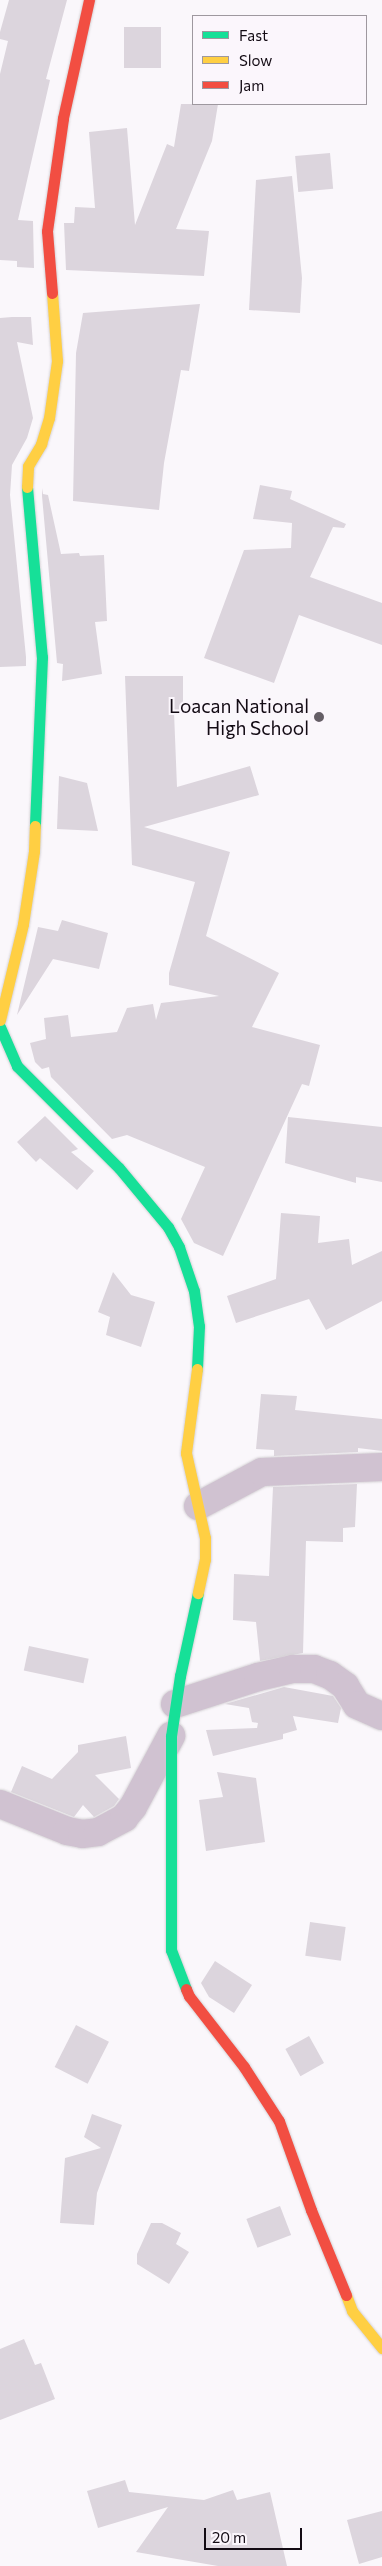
<!DOCTYPE html>
<style>
body{margin:0}
#map{position:relative;width:382px;height:2566px;overflow:hidden;background:#faf7fb;font-family:Commissioner,sans-serif}
div>[style]{position:absolute}
[style*='--x']{left:calc(var(--x)*1px);top:calc(var(--y)*1px);width:calc(var(--w)*1px);rotate:calc(var(--a)*1deg)}
.building>*{inset:0;background:#dcd5dd;transform-origin:0 0}
.roads{filter:drop-shadow(0 0 1px #d5d2d5) drop-shadow(0 0 1px #d5d2d5)}
.street>*{height:28px;margin:-14px;padding:0 14px;transform-origin:14px;border-radius:14px;background:#d0c2d1}
.fast>*{height:11px;margin:-5.5px;padding:0 5.5px;transform-origin:5.5px;border-radius:5.5px;background:#16e098}
.slow>*{height:11px;margin:-5.5px;padding:0 5.5px;transform-origin:5.5px;border-radius:5.5px;background:#ffcf43}
.jam>*{height:11px;margin:-5.5px;padding:0 5.5px;transform-origin:5.5px;border-radius:5.5px;background:#f24e42}
.dots>*{width:14px;height:14px;translate:-50% -50%;box-sizing:border-box;border:2px solid #fbf6fc;border-radius:50%}
span{translate:-50% -50%;white-space:nowrap;text-align:center;line-height:1.15;-webkit-text-stroke:4px #fbf6fc;paint-order:stroke}
.poi-label{font-size:19px;color:#130b14}
.right{translate:-100% -50%;text-align:right}
.legend{position:absolute;left:192px;top:15px;width:175px;height:90px;box-sizing:border-box;background:#fbf6fc;border:1px solid #9e989f;margin:0;padding:6px 9px;list-style:none;font-size:15px;color:#130b14}
.legend li{display:flex;align-items:center;gap:10px;height:25px}
.legend b{width:25px;border:1px solid #9e989f}
.scale{position:absolute;left:204px;top:2528px;width:98px;height:22px;box-sizing:border-box;border:2px solid #130b14;border-top:0;padding-left:6px;font-size:15px;line-height:18px;white-space:nowrap;color:#130b14;-webkit-text-stroke:4px #fbf6fc;paint-order:stroke}
</style>
<div id="map">
<div class="building">
<div style="clip-path:polygon(9px 0,67px 0,46px 79px,50px 80px,18px 220px,33px 221px,34px 268px,17px 267px,17px 261px,0 260px,0 74px,8px 41px,0 39px,0 32px)"></div>
<div style="left:124px;top:27px;width:37px;height:41px"></div>
<div style="clip-path:polygon(181px 104px,218px 104px,212px 141px,176px 229px,209px 231px,204px 276px,66px 270px,64px 223px,74px 223px,75px 207px,95px 208px,89px 132px,127px 128px,135px 225px,167px 144px,174px 147px)"></div>
<div style="left:330px;top:153px;width:36px;height:35px;rotate:85deg"></div>
<div style="clip-path:polygon(292px 176px,302px 278px,300px 313px,249px 310px,256px 180px)"></div>
<div style="clip-path:polygon(200px 304px,189px 371px,181px 370px,164px 463px,159px 510px,73px 501px,76px 353px,83px 313px)"></div>
<div style="clip-path:polygon(12px 317px,31px 317px,33px 345px,17px 342px,33px 418px,27px 438px,12px 465px,10px 495px,26px 657px,26px 666px,0 667px,0 318px)"></div>
<div style="clip-path:polygon(260px 485px,292px 491px,290px 499px,346px 524px,344px 528px,333px 527px,310px 577px,382px 603px,382px 645px,299px 615px,274px 683px,204px 658px,244px 550px,291px 548px,292px 523px,253px 519px)"></div>
<div style="clip-path:polygon(42px 488px,43px 494px,48px 495px,61px 554px,79px 553px,80px 556px,104px 555px,107px 621px,95px 622px,102px 674px,62px 681px,63px 664px,57px 663px,42px 496px)"></div>
<div style="clip-path:polygon(125px 676px,183px 676px,183px 712px,174px 712px,177px 787px,250px 766px,259px 795px,144px 827px,230px 852px,206px 936px,279px 973px,252px 1027px,320px 1045px,309px 1086px,302px 1084px,223px 1256px,194px 1243px,181px 1219px,205px 1167px,127px 1135px,112px 1139px,51px 1077px,49px 1067px,42px 1069px,35px 1062px,30px 1043px,46px 1039px,44px 1018px,68px 1015px,71px 1037px,117px 1032px,127px 1008px,153px 1004px,156px 1020px,161px 1003px,219px 996px,169px 985px,169px 973px,195px 882px,132px 865px)"></div>
<div style="clip-path:polygon(59px 776px,87px 783px,98px 831px,57px 829px)"></div>
<div style="clip-path:polygon(62px 920px,108px 933px,99px 969px,53px 959px,17px 1015px,38px 927px,58px 931px)"></div>
<div style="clip-path:polygon(45px 1116px,78px 1149px,71px 1152px,94px 1171px,77px 1190px,40px 1158px,36px 1162px,17px 1142px)"></div>
<div style="clip-path:polygon(288px 1117px,382px 1127px,382px 1182px,356px 1177px,356px 1183px,285px 1163px)"></div>
<div style="clip-path:polygon(281px 1213px,320px 1216px,318px 1243px,349px 1239px,352px 1265px,382px 1251px,382px 1301px,326px 1330px,309px 1299px,236px 1323px,227px 1296px,276px 1279px)"></div>
<div style="clip-path:polygon(113px 1272px,131px 1295px,155px 1302px,141px 1347px,106px 1335px,110px 1317px,98px 1312px)"></div>
<div style="clip-path:polygon(261px 1394px,297px 1396px,295px 1410px,382px 1419px,382px 1451px,358px 1448px,358px 1452px,274px 1456px,274px 1450px,256px 1449px)"></div>
<div style="clip-path:polygon(357px 1484px,355px 1527px,343px 1528px,343px 1542px,306px 1541px,303px 1653px,260px 1661px,256px 1622px,233px 1620px,234px 1574px,269px 1576px,273px 1487px)"></div>
<div style="left:29px;top:1646px;width:61px;height:25px;rotate:12deg"></div>
<div style="clip-path:polygon(284px 1687px,333px 1696px,341px 1708px,338px 1723px,293px 1716px,297px 1730px,283px 1734px,283px 1739px,213px 1756px,206px 1730px,257px 1728px,258px 1723px,252px 1722px,249px 1708px,225px 1704px)"></div>
<div style="clip-path:polygon(126px 1736px,131px 1768px,95px 1775px,119px 1799px,114px 1806px,94px 1817px,83px 1805px,74px 1817px,11px 1792px,22px 1766px,52px 1779px,78px 1752px,78px 1745px)"></div>
<div style="clip-path:polygon(217px 1772px,256px 1778px,265px 1842px,206px 1851px,199px 1800px,223px 1797px)"></div>
<div style="left:310px;top:1922px;width:36px;height:34px;rotate:8deg"></div>
<div style="clip-path:polygon(215px 1961px,252px 1985px,234px 2013px,209px 1997px,201px 1983px)"></div>
<div style="left:76px;top:2025px;width:37px;height:47px;rotate:27deg"></div>
<div style="left:309px;top:2036px;width:31px;height:27px;rotate:61deg"></div>
<div style="clip-path:polygon(92px 2114px,122px 2125px,97px 2193px,94px 2225px,60px 2223px,65px 2158px,101px 2148px,84px 2137px)"></div>
<div style="left:280px;top:2206px;width:31px;height:36px;rotate:69deg"></div>
<div style="clip-path:polygon(151px 2223px,162px 2223px,181px 2233px,176px 2244px,189px 2252px,169px 2284px,137px 2264px,137px 2254px)"></div>
<div style="clip-path:polygon(24px 2339px,35px 2365px,41px 2363px,55px 2399px,0 2420px,0 2349px)"></div>
<div style="clip-path:polygon(125px 2480px,129px 2492px,204px 2500px,233px 2490px,237px 2500px,270px 2492px,287px 2566px,218px 2566px,136px 2552px,168px 2507px,98px 2528px,87px 2491px)"></div>
<div style="clip-path:polygon(382px 2511px,382px 2557px,359px 2564px,347px 2520px)"></div>
</div>
<div class="roads">
<div class="street">
<div style="--x:198;--y:1506;--w:72;--a:-28"></div>
<div style="--x:262;--y:1472;--w:120;--a:-2.4"></div>
<div style="--x:175;--y:1704;--w:87;--a:-18"></div>
<div style="--x:258;--y:1677;--w:36;--a:-13"></div>
<div style="--x:293;--y:1669;--w:21;--a:0"></div>
<div style="--x:314;--y:1669;--w:17;--a:21"></div>
<div style="--x:330;--y:1675;--w:19;--a:36"></div>
<div style="--x:345;--y:1686;--w:22;--a:58"></div>
<div style="--x:357;--y:1705;--w:27;--a:24"></div>
<div style="--x:0;--y:1804;--w:72;--a:21.9"></div>
<div style="--x:67;--y:1831;--w:15;--a:11"></div>
<div style="--x:82;--y:1834;--w:16;--a:-7"></div>
<div style="--x:98;--y:1832;--w:30;--a:-28"></div>
<div style="--x:124;--y:1818;--w:14;--a:-51"></div>
<div style="--x:133;--y:1807;--w:81;--a:-61.8"></div>
</div>
<div class="fast">
<div style="--x:27;--y:487;--w:171;--a:85"></div>
<div style="--x:42;--y:657;--w:169;--a:92.4"></div>
<div style="--x:0;--y:1027;--w:43;--a:66.4"></div>
<div style="--x:17;--y:1066;--w:144;--a:45"></div>
<div style="--x:119;--y:1168;--w:77;--a:50.3"></div>
<div style="--x:168;--y:1227;--w:23;--a:61"></div>
<div style="--x:179;--y:1247;--w:46;--a:71.2"></div>
<div style="--x:194;--y:1291;--w:35;--a:82"></div>
<div style="--x:199;--y:1326;--w:43;--a:92.7"></div>
<div style="--x:186;--y:1989;--w:42;--a:-111"></div>
<div style="--x:171;--y:1950;--w:214;--a:-90"></div>
<div style="--x:171;--y:1736;--w:61;--a:-81.5"></div>
<div style="--x:180;--y:1676;--w:85;--a:-77.8"></div>
</div>
<div class="slow">
<div style="--x:27;--y:487;--w:21;--a:-87"></div>
<div style="--x:28;--y:466;--w:26;--a:-59"></div>
<div style="--x:41;--y:444;--w:27;--a:-73"></div>
<div style="--x:49;--y:418;--w:58;--a:-82"></div>
<div style="--x:57;--y:361;--w:68;--a:-94.2"></div>
<div style="--x:0;--y:1020;--w:99;--a:-76.5"></div>
<div style="--x:23;--y:924;--w:74;--a:-81.4"></div>
<div style="--x:34;--y:851;--w:25;--a:-88"></div>
<div style="--x:197;--y:1369;--w:85;--a:97.5"></div>
<div style="--x:186;--y:1453;--w:87;--a:77.4"></div>
<div style="--x:205;--y:1538;--w:21;--a:90"></div>
<div style="--x:205;--y:1559;--w:35;--a:102"></div>
<div style="--x:346;--y:2295;--w:17;--a:69"></div>
<div style="--x:352;--y:2311;--w:48;--a:51"></div>
</div>
<div class="jam">
<div style="--x:52;--y:293;--w:62;--a:-94.6"></div>
<div style="--x:47;--y:231;--w:114;--a:-81.9"></div>
<div style="--x:63;--y:118;--w:121;--a:-77.6"></div>
<div style="--x:186;--y:1989;--w:8;--a:67"></div>
<div style="--x:189;--y:1996;--w:90;--a:52.2"></div>
<div style="--x:244;--y:2067;--w:64;--a:57.1"></div>
<div style="--x:279;--y:2121;--w:95;--a:70.2"></div>
<div style="--x:311;--y:2210;--w:92;--a:67.6"></div>
</div>
</div>
<div class="dots">
<div style="left:319px;top:717px;background:#645e65"></div>
</div>
<div class="poi-label">
<span class="right" style="left:309px;top:717px">Loacan National<br>High School</span>
</div>
<ul class="legend">
<li><b style="height:6px;background:#16e098"></b>Fast</li>
<li><b style="height:6px;background:#ffcf43"></b>Slow</li>
<li><b style="height:6px;background:#f24e42"></b>Jam</li>
</ul>
<div class="scale">20 m</div>
</div>
